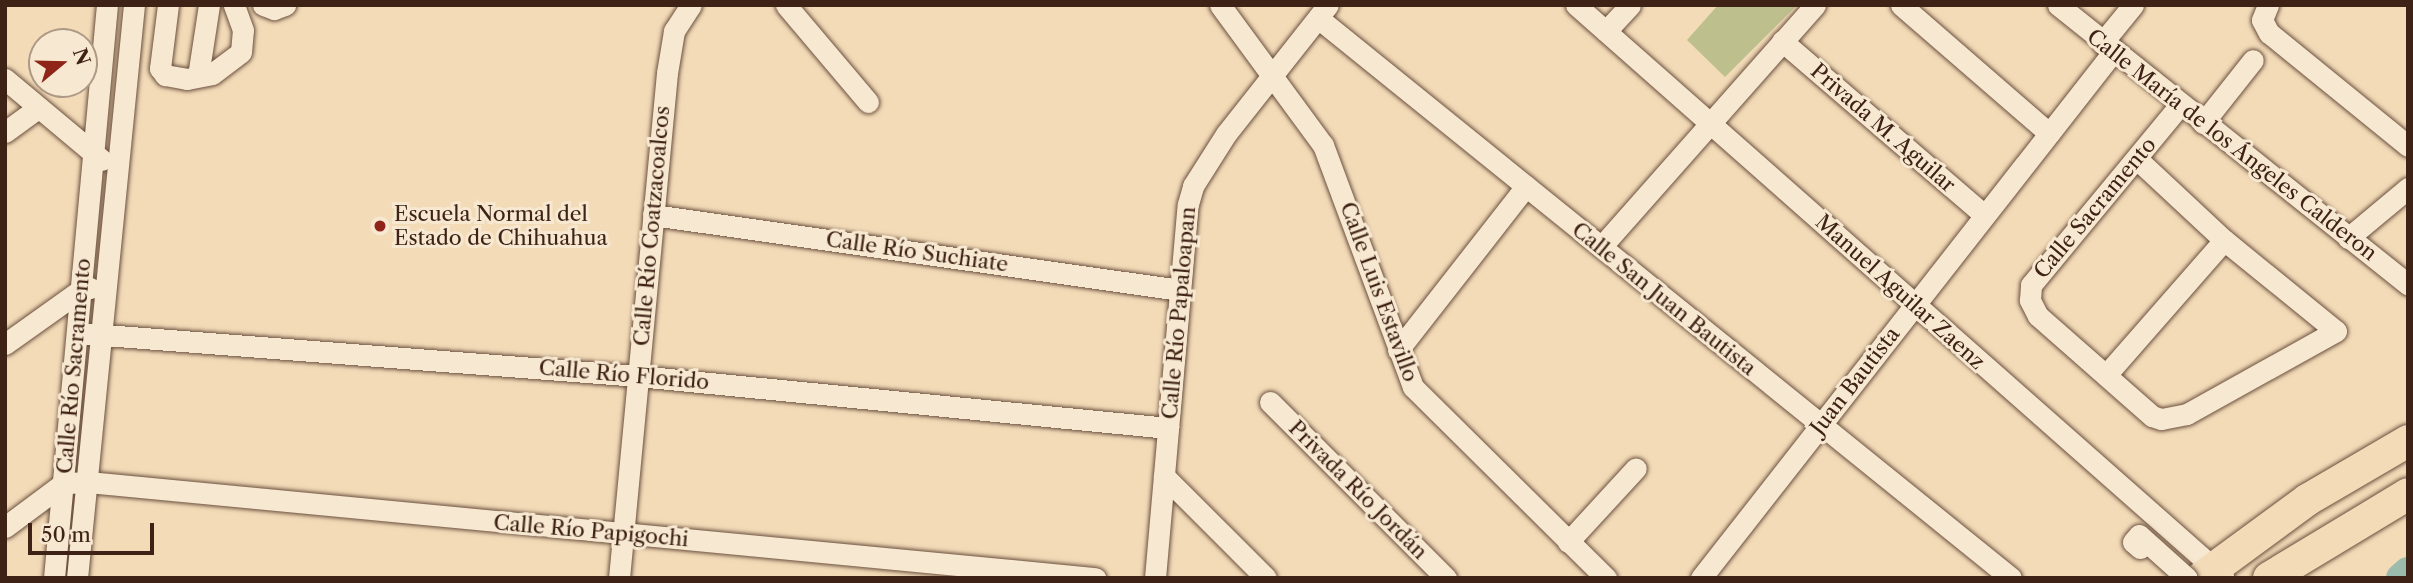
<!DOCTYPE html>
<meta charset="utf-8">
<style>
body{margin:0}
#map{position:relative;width:2413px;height:583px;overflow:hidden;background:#f3dbb8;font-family:"Libre Caslon Text",serif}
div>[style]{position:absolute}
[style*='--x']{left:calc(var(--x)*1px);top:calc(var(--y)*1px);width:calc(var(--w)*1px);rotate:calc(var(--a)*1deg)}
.green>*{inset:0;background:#bdc08d}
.river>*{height:30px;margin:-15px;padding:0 15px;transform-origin:15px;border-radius:15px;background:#9bbbad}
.roads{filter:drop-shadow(0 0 2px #6b503e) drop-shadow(0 0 2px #6b503e)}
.minor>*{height:21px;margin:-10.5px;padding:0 10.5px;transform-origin:10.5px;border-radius:10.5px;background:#f7e8d1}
.highway>*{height:32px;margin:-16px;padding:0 16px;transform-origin:16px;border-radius:16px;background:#f3dbb8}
.bridges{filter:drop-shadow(0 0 2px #6b503e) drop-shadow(0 0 2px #6b503e)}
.minor-bridge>*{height:21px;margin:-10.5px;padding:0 10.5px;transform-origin:10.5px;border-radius:10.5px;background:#f7e8d1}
.dots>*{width:19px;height:19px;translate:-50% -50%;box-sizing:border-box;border:4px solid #f7e8d1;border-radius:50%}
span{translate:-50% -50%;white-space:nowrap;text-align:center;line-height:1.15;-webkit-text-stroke:6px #f7e8d1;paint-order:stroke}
.street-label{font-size:21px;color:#3e2215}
.poi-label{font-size:21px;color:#3e2215}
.left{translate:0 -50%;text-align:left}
.frame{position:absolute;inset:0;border:7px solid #3e2215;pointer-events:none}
.north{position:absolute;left:28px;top:28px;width:70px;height:70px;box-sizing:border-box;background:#f7e8d1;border:2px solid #ad9986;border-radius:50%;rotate:71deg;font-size:19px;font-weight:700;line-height:28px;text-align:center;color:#3e2215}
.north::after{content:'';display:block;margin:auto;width:24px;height:32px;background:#8f2418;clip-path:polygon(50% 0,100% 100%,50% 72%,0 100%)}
.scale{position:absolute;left:28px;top:523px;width:126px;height:32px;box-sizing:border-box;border:4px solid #3e2215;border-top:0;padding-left:9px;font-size:21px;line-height:24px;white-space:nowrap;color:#3e2215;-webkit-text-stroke:5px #f7e8d1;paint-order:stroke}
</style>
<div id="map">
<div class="green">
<div style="clip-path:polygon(1718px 5px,1797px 5px,1725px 77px,1687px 40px)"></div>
</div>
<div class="river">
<div style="--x:2401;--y:578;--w:9;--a:-41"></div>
</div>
<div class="roads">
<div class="minor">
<div style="--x:168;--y:5;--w:64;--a:97.2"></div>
<div style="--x:160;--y:68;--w:9;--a:54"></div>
<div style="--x:165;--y:75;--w:22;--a:10"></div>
<div style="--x:187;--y:79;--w:25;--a:-11"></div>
<div style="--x:212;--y:74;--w:36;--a:-37"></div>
<div style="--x:241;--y:52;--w:22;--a:-85"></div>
<div style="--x:243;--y:30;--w:27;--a:-110"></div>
<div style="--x:263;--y:5;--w:12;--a:20"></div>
<div style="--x:274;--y:9;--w:12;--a:-20"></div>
<div style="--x:786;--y:5;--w:127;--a:49.8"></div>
<div style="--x:1220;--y:5;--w:174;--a:53.7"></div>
<div style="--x:1323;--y:145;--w:258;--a:69.6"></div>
<div style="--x:1413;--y:387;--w:272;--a:44.7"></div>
<div style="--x:1576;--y:5;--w:863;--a:41.43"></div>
<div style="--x:1901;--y:5;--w:196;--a:40.9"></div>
<div style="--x:2058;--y:5;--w:448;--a:38.6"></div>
<div style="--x:2268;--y:5;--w:16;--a:112"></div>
<div style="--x:2262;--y:20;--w:15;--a:62"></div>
<div style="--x:2269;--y:33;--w:179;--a:39.1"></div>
<div style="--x:1318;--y:18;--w:891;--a:38.94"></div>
<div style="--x:1606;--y:31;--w:35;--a:-47"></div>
<div style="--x:1782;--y:41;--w:267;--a:40.7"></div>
<div style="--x:2102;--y:43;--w:49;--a:-50.8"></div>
<div style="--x:198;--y:76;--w:72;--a:-81.2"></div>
<div style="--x:5;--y:79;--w:126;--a:39.9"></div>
<div style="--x:2203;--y:123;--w:80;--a:-51.6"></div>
<div style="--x:5;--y:132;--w:39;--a:-36"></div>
<div style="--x:2137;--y:159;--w:119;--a:43"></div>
<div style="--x:2224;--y:240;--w:144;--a:39.1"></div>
<div style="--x:2336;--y:331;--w:171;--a:150.9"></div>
<div style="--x:2187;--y:414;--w:26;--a:169"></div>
<div style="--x:2161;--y:419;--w:9;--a:-162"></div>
<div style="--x:2152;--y:416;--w:152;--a:-138.7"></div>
<div style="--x:2038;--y:316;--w:18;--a:-117"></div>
<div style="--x:2030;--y:300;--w:15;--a:-86"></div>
<div style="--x:2031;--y:285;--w:234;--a:-50.4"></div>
<div style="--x:653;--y:215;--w:532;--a:8.1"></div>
<div style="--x:2348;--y:238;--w:78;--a:-39.8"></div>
<div style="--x:1601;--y:247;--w:323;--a:-48.5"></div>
<div style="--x:78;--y:333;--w:562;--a:4.39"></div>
<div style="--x:638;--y:376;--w:533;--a:5.6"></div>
<div style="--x:5;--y:344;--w:95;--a:-35.5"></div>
<div style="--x:82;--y:289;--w:8;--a:-7"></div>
<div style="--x:1398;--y:350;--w:208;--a:-52"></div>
<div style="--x:2106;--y:375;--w:179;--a:-48.8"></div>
<div style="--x:1270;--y:402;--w:249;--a:45"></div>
<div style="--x:1164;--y:476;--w:144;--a:45"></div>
<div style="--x:5;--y:527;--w:74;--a:-36.7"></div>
<div style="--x:64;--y:483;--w:24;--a:-2"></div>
<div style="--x:88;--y:482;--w:1012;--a:5.45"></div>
<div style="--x:1568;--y:542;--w:100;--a:-47.4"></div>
<div style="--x:54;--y:578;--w:575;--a:-84.72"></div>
<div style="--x:77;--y:578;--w:576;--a:-84.32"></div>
<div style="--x:619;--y:578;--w:507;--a:-84.57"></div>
<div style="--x:667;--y:73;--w:43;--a:-80.5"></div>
<div style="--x:674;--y:31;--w:31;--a:-57"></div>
<div style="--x:1155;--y:578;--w:375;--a:-85"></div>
<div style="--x:1188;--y:204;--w:19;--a:-74"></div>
<div style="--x:1193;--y:186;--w:62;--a:-57.6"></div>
<div style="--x:1226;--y:134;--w:164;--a:-51.7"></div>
<div style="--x:1701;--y:578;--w:668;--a:-51.93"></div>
</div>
<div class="highway">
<div style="--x:2201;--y:578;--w:132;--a:-36.3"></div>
<div style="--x:2307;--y:500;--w:117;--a:-30.3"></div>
<div style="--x:2269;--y:578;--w:162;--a:-31.1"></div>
</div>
</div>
<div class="bridges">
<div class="minor-bridge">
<div style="--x:2140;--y:548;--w:9;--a:-139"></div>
<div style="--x:2133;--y:542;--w:9;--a:-49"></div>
<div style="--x:2139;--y:535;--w:64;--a:41.9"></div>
</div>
</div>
<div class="dots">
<div style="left:380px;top:226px;background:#8f2418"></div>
</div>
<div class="street-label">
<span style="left:1883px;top:128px;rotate:41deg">Privada M. Aguilar</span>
<span style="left:2232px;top:145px;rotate:38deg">Calle María de los Ángeles Calderon</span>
<span style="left:2095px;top:208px;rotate:-50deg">Calle Sacramento</span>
<span style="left:652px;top:226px;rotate:-85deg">Calle Río Coatzacoalcos</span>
<span style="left:917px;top:252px;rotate:8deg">Calle Río Suchiate</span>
<span style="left:1379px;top:292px;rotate:70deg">Calle Luis Estavillo</span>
<span style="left:1900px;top:292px;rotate:42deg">Manuel Aguilar Zaenz</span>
<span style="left:1664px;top:299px;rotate:39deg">Calle San Juan Bautista</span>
<span style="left:1179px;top:313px;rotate:-85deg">Calle Río Papaloapan</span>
<span style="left:74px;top:366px;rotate:-85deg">Calle Río Sacramento</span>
<span style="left:624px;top:375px;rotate:5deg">Calle Río Florido</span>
<span style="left:1855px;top:381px;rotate:-52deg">Juan Bautista</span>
<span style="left:1358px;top:490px;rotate:45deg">Privada Río Jordán</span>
<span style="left:591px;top:531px;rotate:5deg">Calle Río Papigochi</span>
</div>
<div class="poi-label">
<span class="left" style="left:394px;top:226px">Escuela Normal del<br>Estado de Chihuahua</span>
</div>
<div class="frame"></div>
<div class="north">N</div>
<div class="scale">50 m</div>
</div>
